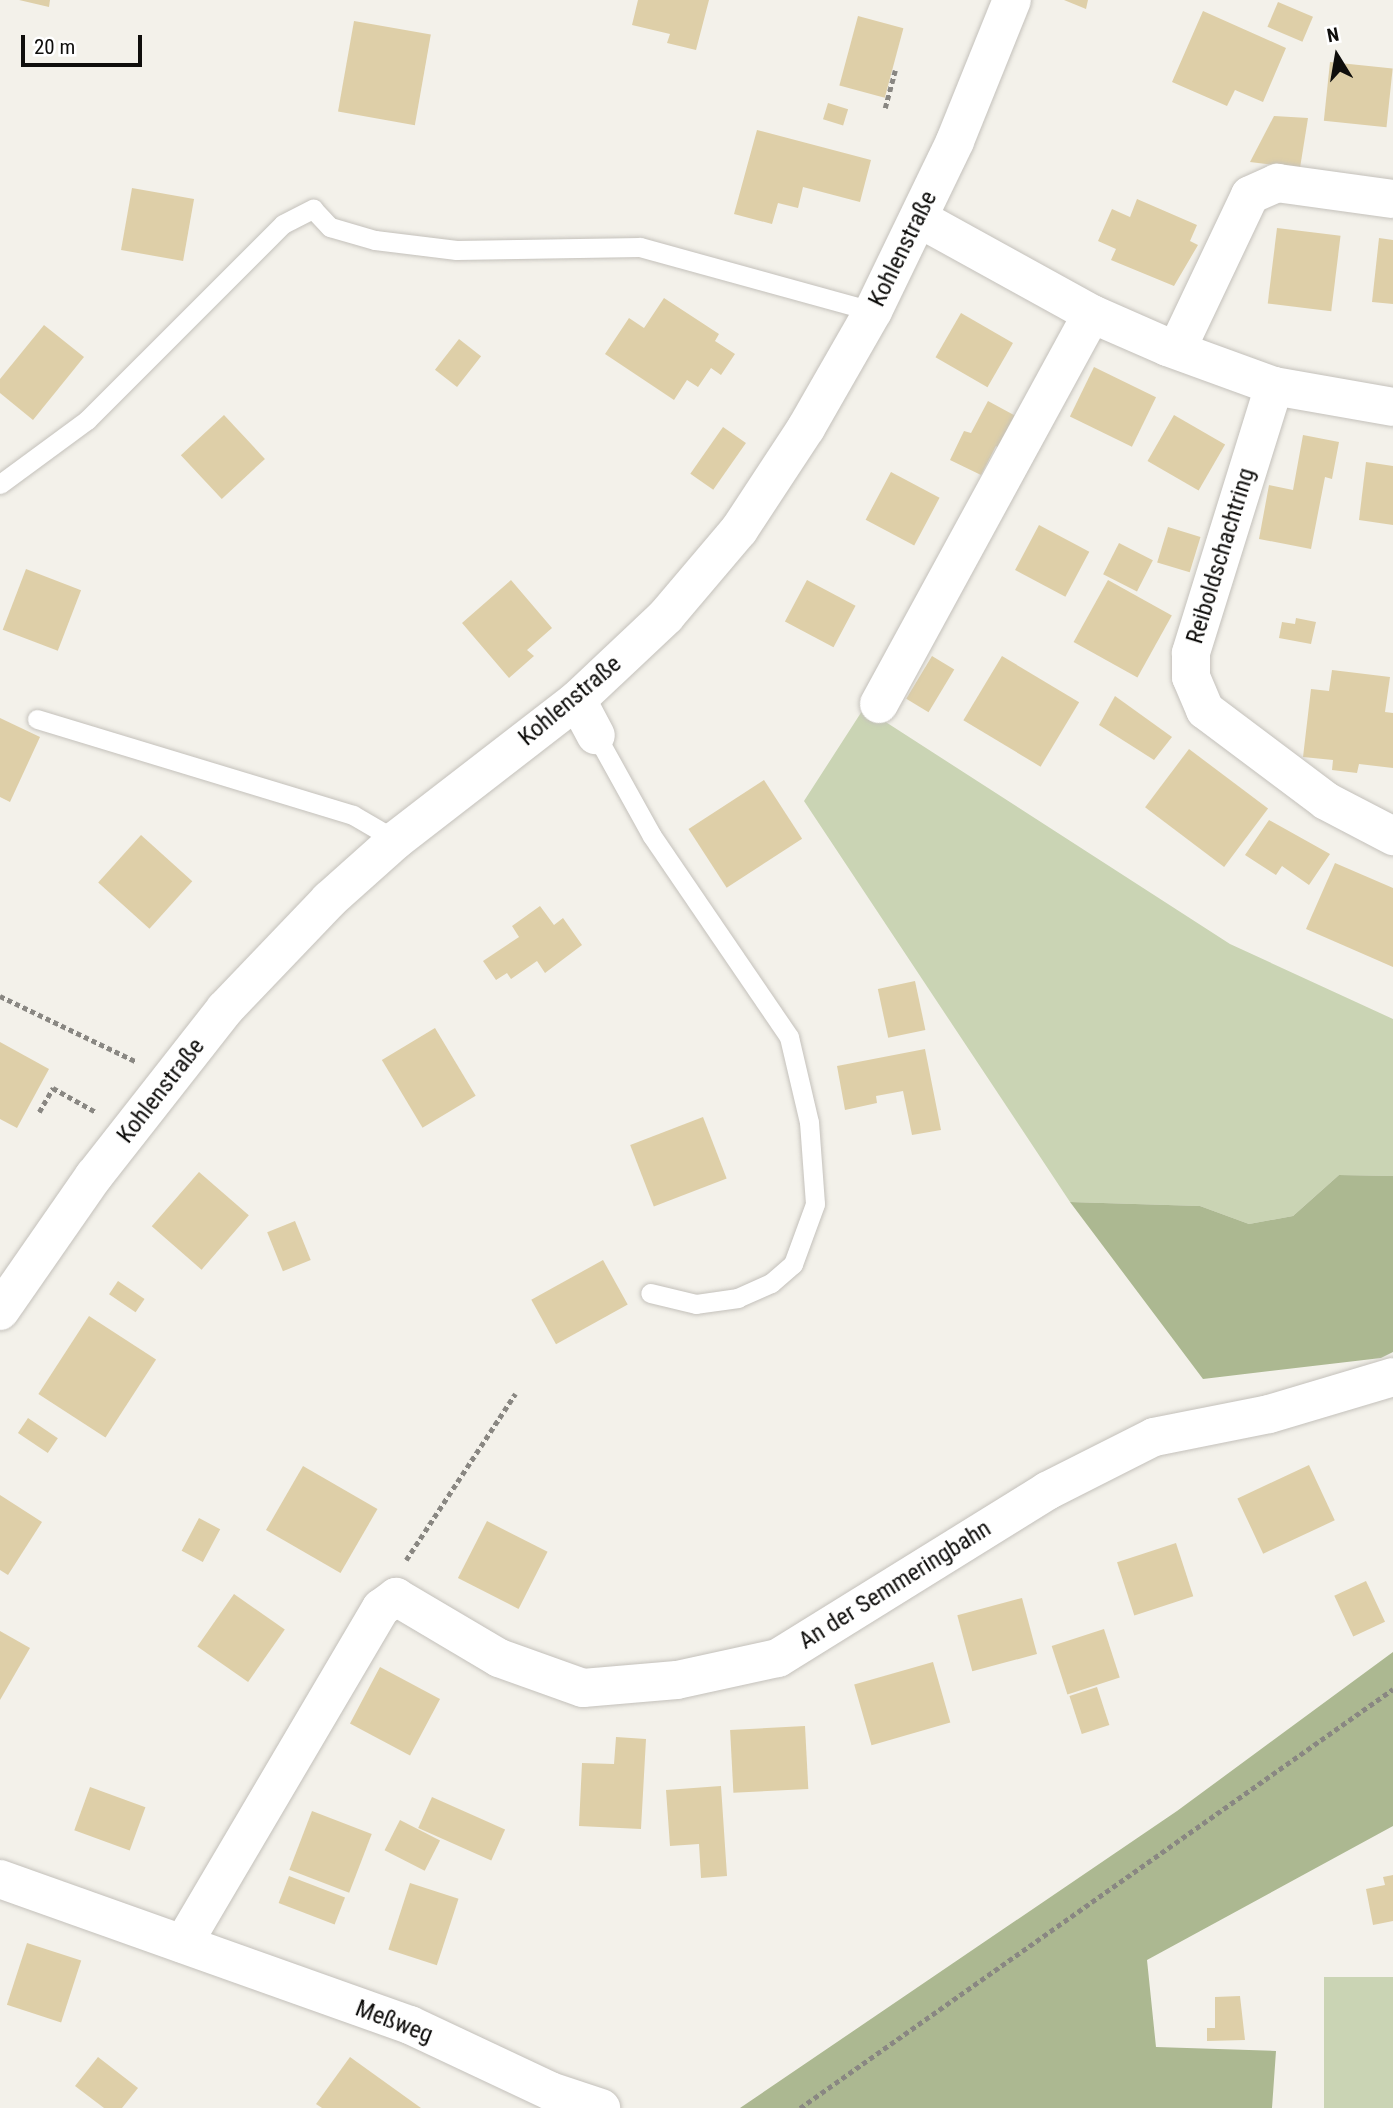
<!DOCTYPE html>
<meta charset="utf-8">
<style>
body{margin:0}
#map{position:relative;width:1393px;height:2108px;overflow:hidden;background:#f3f1ea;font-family:"Roboto Condensed",sans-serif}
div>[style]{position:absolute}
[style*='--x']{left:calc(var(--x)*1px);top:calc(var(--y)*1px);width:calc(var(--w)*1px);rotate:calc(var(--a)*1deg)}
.green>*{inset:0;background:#cad4b4;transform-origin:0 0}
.forest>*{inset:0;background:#acb891}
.building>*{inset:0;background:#decfa8;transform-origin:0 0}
.path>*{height:4.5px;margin-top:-2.25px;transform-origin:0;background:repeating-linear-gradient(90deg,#898782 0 5px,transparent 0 8.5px)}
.roads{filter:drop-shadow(0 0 2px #c4c1bb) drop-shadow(0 0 2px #c4c1bb)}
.lane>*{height:19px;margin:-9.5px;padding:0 9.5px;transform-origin:9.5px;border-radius:9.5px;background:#fff}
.street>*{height:38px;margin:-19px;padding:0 19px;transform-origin:19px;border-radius:19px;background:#fff}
.secondary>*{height:38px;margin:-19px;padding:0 19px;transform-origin:19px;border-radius:19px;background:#fff}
span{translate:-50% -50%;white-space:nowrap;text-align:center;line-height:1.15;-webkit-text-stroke:5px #fff;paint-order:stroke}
.street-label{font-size:24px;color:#0f0e0c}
.north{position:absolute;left:1302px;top:21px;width:70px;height:70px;-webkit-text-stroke:5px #fff;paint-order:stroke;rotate:349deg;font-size:19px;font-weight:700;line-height:28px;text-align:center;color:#0f0e0c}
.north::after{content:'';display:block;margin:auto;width:24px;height:32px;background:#0f0e0c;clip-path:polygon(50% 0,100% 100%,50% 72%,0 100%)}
.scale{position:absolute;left:21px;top:35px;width:121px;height:32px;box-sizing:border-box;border:4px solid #0f0e0c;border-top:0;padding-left:9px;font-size:21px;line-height:24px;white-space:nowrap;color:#0f0e0c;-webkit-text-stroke:5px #fff;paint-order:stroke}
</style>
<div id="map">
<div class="green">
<div style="clip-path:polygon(864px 708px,1230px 944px,1393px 1019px,1393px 1176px,1339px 1175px,1293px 1216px,1249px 1224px,1200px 1206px,1070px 1202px,804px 801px)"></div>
<div style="left:1393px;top:1977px;width:131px;height:69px;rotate:90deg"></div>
</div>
<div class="forest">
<div style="clip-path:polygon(1339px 1175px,1393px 1176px,1393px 1352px,1381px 1358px,1203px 1379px,1070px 1202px,1200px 1206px,1249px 1224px,1293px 1216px)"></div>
<div style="clip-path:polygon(1393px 1652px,1393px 1826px,1147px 1960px,1156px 2047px,1276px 2051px,1272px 2108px,740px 2108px,1177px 1811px)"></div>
</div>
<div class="building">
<div style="clip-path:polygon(19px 0,50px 0,49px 7px)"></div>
<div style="clip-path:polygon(638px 0,709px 0,696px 50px,667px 43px,670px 34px,632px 25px)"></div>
<div style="clip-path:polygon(1064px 0,1088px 0,1086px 9px)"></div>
<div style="left:1278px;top:2px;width:38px;height:27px;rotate:23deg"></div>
<div style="clip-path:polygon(1203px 11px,1286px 48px,1263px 102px,1235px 90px,1227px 106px,1172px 82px)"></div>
<div style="left:858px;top:16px;width:47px;height:72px;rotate:15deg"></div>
<div style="left:354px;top:21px;width:78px;height:92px;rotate:10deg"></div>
<div style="left:1330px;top:62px;width:63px;height:59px;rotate:6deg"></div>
<div style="left:828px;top:103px;width:21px;height:17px;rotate:17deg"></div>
<div style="clip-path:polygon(1274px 116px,1308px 118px,1300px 168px,1250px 162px)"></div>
<div style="clip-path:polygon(757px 130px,871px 160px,860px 202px,803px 187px,798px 208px,778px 203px,772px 224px,734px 214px)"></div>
<div style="left:132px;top:188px;width:63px;height:63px;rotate:10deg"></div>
<div style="clip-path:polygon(1137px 199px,1197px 225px,1190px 241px,1198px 245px,1174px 286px,1111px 260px,1116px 249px,1098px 241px,1112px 209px,1130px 217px)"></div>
<div style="left:1277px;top:228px;width:64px;height:76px;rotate:7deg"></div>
<div style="clip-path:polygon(1379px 238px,1393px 240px,1393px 304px,1372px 302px)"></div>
<div style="clip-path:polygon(664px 298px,719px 334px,715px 341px,735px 354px,721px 375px,711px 368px,698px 387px,687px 380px,674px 400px,605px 354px,629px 318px,644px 328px)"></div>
<div style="left:961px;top:313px;width:60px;height:51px;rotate:30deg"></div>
<div style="clip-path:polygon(44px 325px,84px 357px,33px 420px,0 393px,0 379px)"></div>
<div style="left:459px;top:339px;width:28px;height:39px;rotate:38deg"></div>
<div style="left:1094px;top:367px;width:69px;height:55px;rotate:26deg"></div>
<div style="clip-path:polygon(988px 401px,1023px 420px,1005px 451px,996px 446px,981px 475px,950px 460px,964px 431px,971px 433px)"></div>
<div style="left:224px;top:415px;width:60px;height:59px;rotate:47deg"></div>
<div style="left:1174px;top:415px;width:59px;height:53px;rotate:30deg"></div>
<div style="left:723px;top:427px;width:28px;height:57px;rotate:35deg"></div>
<div style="clip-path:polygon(1303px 435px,1339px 442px,1332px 479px,1325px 477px,1311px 549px,1259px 539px,1269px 485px,1293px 490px)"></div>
<div style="clip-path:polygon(1366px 462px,1393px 466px,1393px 525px,1359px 520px)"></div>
<div style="left:891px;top:472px;width:55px;height:54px;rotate:28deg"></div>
<div style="left:1039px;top:525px;width:57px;height:51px;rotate:28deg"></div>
<div style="left:1168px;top:527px;width:34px;height:37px;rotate:17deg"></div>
<div style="left:1119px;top:543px;width:38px;height:35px;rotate:27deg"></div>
<div style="left:26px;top:569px;width:59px;height:65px;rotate:21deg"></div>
<div style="clip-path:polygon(511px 580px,552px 628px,527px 650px,534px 656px,509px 678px,462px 623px)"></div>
<div style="left:807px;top:580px;width:55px;height:47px;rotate:28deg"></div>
<div style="left:1108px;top:580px;width:73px;height:71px;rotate:29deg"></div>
<div style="clip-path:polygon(1296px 618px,1316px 622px,1311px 644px,1279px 638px,1282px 622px,1295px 624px)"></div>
<div style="left:932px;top:656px;width:26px;height:50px;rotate:31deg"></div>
<div style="left:1002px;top:656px;width:90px;height:75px;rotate:31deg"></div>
<div style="clip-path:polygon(1332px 670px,1390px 677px,1385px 712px,1393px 713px,1393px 768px,1359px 764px,1357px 773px,1332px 770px,1333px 760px,1303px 757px,1311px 689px,1329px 691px)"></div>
<div style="clip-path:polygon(1115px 696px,1172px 737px,1154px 760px,1099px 725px)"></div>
<div style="clip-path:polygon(0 718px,40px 737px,10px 802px,0 797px)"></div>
<div style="left:1189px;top:749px;width:99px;height:73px;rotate:37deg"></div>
<div style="left:764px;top:780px;width:70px;height:90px;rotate:57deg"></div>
<div style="clip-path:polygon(1269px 820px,1330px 854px,1309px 885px,1282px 866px,1276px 875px,1245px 855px)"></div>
<div style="left:141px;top:835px;width:69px;height:64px;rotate:42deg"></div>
<div style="clip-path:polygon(1335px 863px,1393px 888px,1393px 967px,1306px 929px)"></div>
<div style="clip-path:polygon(540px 906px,554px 925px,563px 918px,582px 945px,545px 973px,537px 961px,511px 979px,507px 973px,496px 980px,483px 961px,519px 937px,512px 926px)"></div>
<div style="left:915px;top:981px;width:50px;height:38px;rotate:78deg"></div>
<div style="left:435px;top:1028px;width:79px;height:62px;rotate:59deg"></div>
<div style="clip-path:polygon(0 1042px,49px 1069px,17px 1128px,0 1119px)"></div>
<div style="clip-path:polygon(925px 1049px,941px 1130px,912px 1135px,903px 1091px,876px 1096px,877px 1103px,845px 1110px,837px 1066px)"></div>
<div style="left:703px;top:1117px;width:66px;height:78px;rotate:69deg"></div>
<div style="left:199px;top:1172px;width:66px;height:72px;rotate:41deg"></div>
<div style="left:295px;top:1221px;width:42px;height:30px;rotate:68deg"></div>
<div style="left:603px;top:1260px;width:51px;height:82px;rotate:61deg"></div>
<div style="left:118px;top:1281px;width:32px;height:16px;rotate:34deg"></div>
<div style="left:89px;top:1316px;width:80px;height:93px;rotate:33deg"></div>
<div style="left:28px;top:1418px;width:36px;height:18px;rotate:34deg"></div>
<div style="left:1309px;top:1465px;width:61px;height:79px;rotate:65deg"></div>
<div style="left:303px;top:1466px;width:86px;height:74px;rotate:30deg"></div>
<div style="clip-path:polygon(0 1495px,42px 1522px,8px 1575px,0 1570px)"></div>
<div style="left:199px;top:1518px;width:24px;height:37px;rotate:28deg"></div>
<div style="left:487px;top:1521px;width:68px;height:64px;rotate:27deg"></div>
<div style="left:1176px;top:1543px;width:56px;height:62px;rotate:72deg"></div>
<div style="left:1366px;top:1581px;width:45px;height:35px;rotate:65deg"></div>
<div style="left:234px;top:1594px;width:62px;height:64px;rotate:35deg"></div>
<div style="left:1022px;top:1598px;width:58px;height:67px;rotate:75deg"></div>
<div style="left:1104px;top:1629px;width:51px;height:55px;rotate:72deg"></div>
<div style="clip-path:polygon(0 1631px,30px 1648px,0 1700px)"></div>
<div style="left:933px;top:1662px;width:63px;height:82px;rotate:74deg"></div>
<div style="left:380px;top:1667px;width:68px;height:64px;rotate:28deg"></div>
<div style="left:1097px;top:1687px;width:40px;height:29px;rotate:72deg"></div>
<div style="left:805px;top:1726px;width:63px;height:75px;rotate:87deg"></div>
<div style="clip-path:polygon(616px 1737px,646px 1739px,641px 1829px,579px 1826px,582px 1763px,614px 1764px)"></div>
<div style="clip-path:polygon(721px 1786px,727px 1876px,701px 1878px,699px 1844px,670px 1846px,666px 1790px)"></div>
<div style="left:90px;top:1787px;width:59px;height:46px;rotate:20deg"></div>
<div style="left:432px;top:1797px;width:80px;height:34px;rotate:24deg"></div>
<div style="left:312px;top:1811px;width:64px;height:63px;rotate:21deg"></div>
<div style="left:400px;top:1820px;width:45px;height:34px;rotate:27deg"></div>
<div style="clip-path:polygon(1393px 1875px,1393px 1921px,1373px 1925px,1366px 1889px,1385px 1885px,1383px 1877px)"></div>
<div style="left:289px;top:1876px;width:60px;height:29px;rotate:21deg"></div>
<div style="left:410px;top:1883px;width:51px;height:70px;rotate:18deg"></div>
<div style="left:27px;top:1943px;width:57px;height:65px;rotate:18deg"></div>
<div style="clip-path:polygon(1240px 1996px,1245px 2040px,1207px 2041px,1207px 2028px,1215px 2028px,1215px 1997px)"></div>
<div style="clip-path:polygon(98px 2057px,138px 2088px,122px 2108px,104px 2108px,75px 2086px)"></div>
<div style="clip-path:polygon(350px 2057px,421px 2108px,322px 2108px,316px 2104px)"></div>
</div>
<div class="path">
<div style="--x:885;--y:108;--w:39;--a:-75"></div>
<div style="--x:0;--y:996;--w:150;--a:25.7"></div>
<div style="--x:39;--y:1112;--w:28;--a:-60"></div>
<div style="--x:53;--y:1088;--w:49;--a:29.2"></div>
<div style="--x:406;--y:1560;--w:199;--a:-56.7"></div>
<div style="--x:800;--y:2108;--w:726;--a:-35.24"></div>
</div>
<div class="roads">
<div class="lane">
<div style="--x:0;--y:484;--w:108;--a:-36.3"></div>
<div style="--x:87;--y:420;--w:277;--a:-45"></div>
<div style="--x:283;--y:224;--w:34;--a:-27"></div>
<div style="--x:313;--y:209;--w:25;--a:47"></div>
<div style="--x:330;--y:227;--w:47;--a:16.1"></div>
<div style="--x:375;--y:240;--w:82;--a:7"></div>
<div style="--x:456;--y:250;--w:184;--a:-0.9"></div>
<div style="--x:640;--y:247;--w:242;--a:15.4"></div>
<div style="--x:37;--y:719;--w:330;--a:16.9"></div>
<div style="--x:353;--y:815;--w:50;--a:30.2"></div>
<div style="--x:596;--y:735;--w:115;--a:61"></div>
<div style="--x:652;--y:836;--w:243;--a:55.7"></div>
<div style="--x:789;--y:1037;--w:87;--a:76.8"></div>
<div style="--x:809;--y:1122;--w:82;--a:85.8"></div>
<div style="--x:815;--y:1204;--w:64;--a:110.1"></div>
<div style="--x:793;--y:1264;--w:29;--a:139"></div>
<div style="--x:771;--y:1283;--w:36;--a:156"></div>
<div style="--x:738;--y:1298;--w:42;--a:171.9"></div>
<div style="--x:696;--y:1304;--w:47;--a:-166.6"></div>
</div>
<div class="street">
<div style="--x:920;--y:219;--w:196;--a:28.9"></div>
<div style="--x:1092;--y:314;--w:82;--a:23.7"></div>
<div style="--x:1167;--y:347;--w:114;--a:20"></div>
<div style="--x:1274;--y:386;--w:121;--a:10"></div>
<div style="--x:1177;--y:349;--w:170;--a:-64.6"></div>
<div style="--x:1250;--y:195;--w:30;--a:-24"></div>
<div style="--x:1277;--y:183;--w:117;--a:7.9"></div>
<div style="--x:1274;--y:386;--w:280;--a:107.3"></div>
<div style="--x:1191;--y:653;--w:24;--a:90"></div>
<div style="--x:1191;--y:677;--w:36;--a:67"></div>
<div style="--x:1205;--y:710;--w:151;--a:36.9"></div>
<div style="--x:1326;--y:801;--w:76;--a:27.6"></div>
<div style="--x:577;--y:700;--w:40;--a:62"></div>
<div style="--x:879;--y:704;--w:444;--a:-61.4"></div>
<div style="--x:0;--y:1879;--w:435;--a:19.6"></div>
<div style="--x:410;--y:2025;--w:155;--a:25.2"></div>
<div style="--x:550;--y:2091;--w:54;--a:18.4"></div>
<div style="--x:183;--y:1944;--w:390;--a:-59.5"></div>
<div style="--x:381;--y:1608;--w:19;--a:-36"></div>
<div style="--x:396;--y:1597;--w:120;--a:30.6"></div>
<div style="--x:499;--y:1658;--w:89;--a:19.7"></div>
<div style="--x:583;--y:1688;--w:94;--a:-4.9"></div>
<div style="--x:677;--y:1680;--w:103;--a:-12.3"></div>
<div style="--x:778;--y:1658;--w:317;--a:-31.8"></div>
<div style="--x:1047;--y:1491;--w:120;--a:-26.8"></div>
<div style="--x:1154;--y:1437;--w:117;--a:-11.3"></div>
<div style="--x:1269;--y:1414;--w:129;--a:-16.6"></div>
</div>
<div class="secondary">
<div style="--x:0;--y:1311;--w:165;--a:-55.2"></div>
<div style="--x:94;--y:1176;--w:212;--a:-51.9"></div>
<div style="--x:225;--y:1009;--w:151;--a:-46.3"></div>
<div style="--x:329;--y:900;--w:90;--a:-41.8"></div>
<div style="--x:396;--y:840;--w:229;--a:-37.7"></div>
<div style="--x:577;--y:700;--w:122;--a:-43.3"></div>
<div style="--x:666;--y:616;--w:113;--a:-49.7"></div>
<div style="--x:739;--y:530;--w:122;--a:-56.7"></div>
<div style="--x:806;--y:428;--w:135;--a:-60.2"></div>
<div style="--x:873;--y:311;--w:189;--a:-64.2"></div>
<div style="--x:955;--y:141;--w:152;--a:-68"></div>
</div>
</div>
<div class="street-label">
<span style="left:903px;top:249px;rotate:-64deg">Kohlenstraße</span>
<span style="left:1221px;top:556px;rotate:-73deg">Reiboldschachtring</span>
<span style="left:570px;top:701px;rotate:-40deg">Kohlenstraße</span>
<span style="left:161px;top:1091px;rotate:-52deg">Kohlenstraße</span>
<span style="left:895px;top:1585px;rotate:-32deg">An der Semmeringbahn</span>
<span style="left:394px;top:2022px;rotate:21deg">Meßweg</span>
</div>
<div class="north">N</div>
<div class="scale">20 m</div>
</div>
